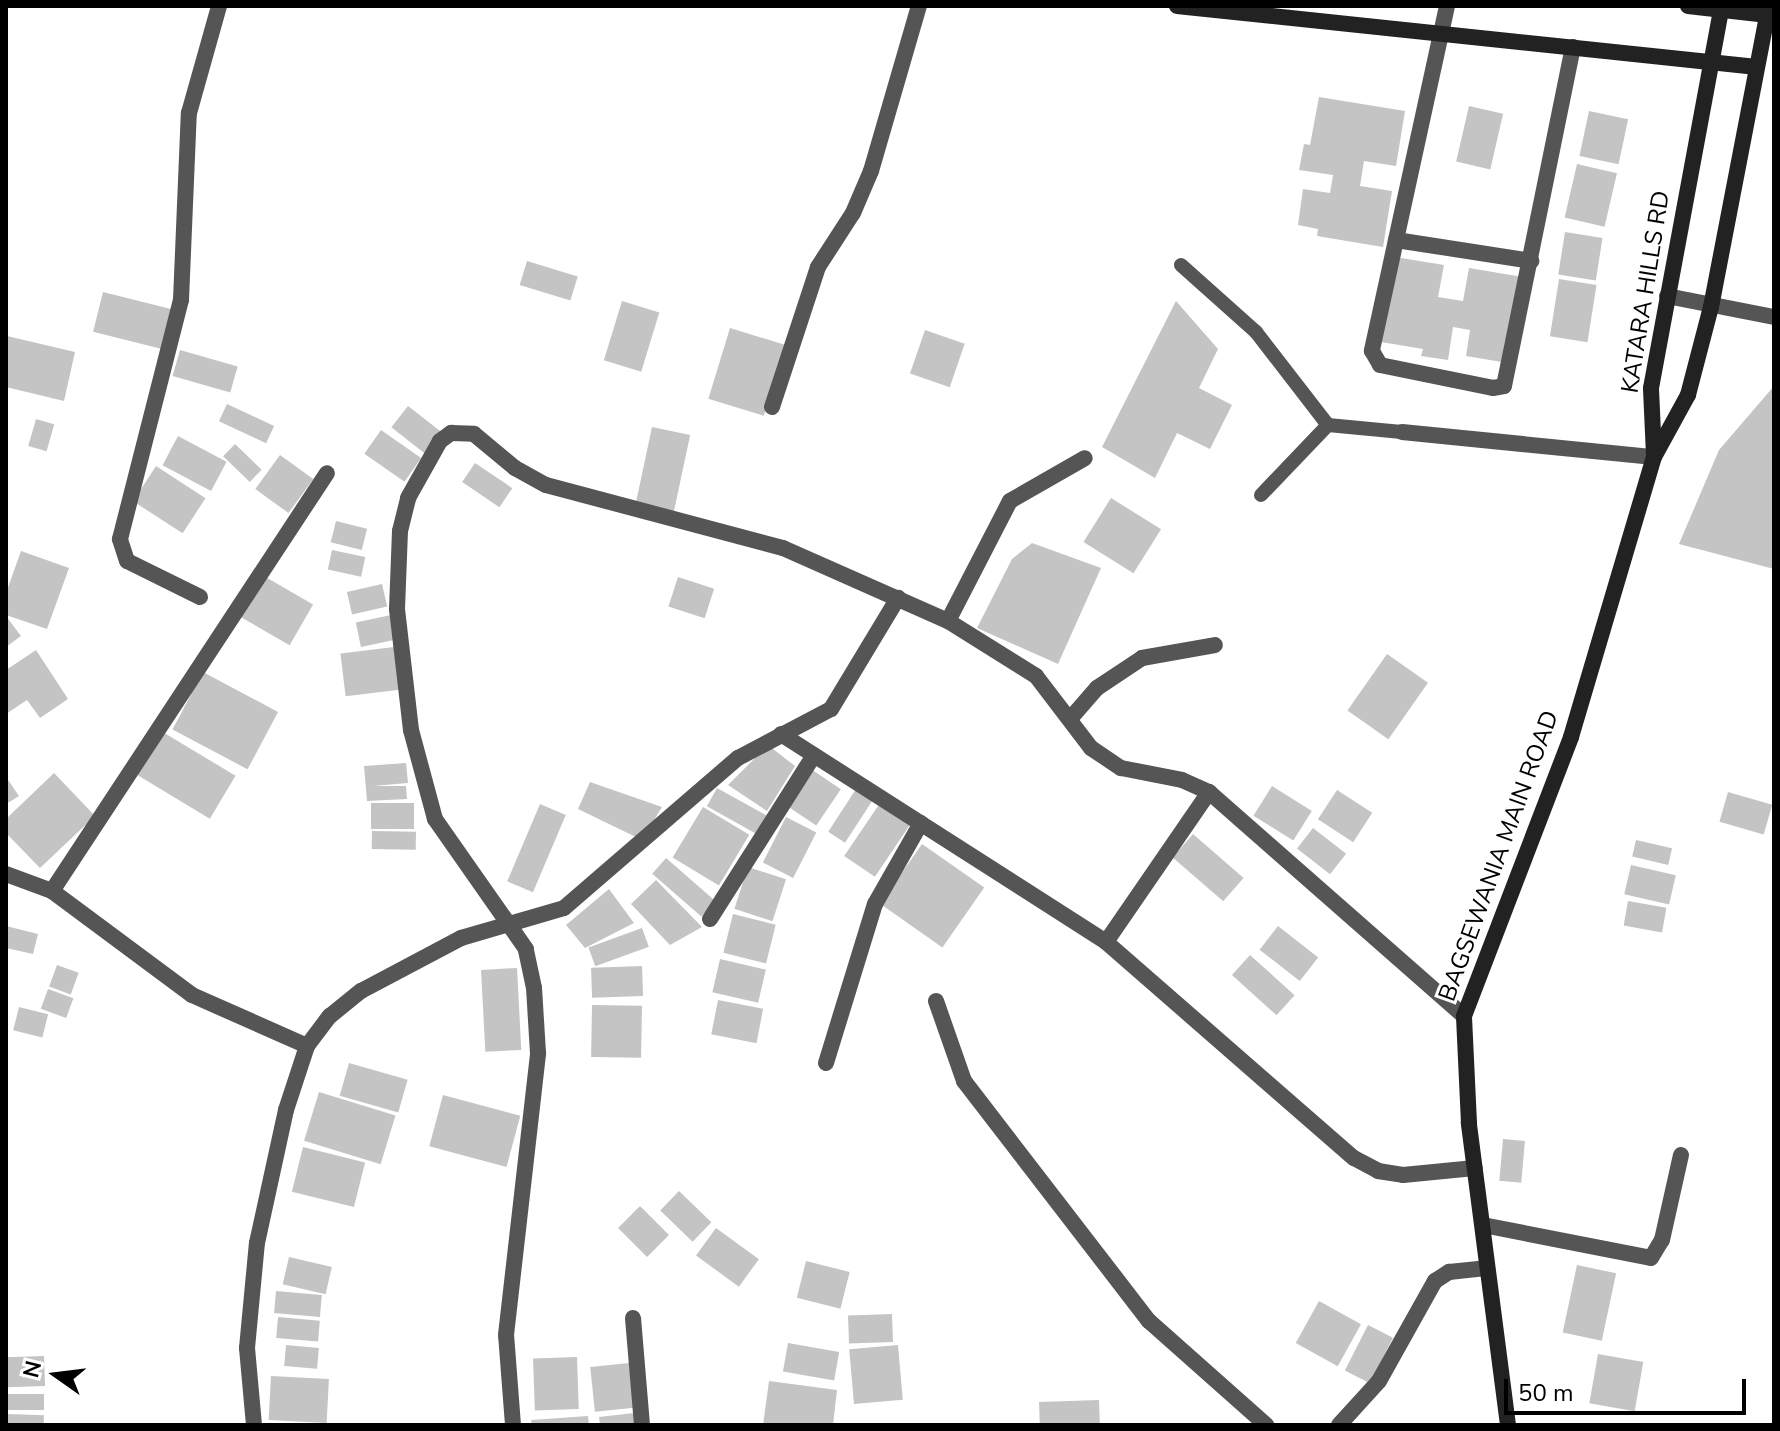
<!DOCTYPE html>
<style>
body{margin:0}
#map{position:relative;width:1780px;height:1431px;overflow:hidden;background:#fff;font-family:"Nunito Sans",sans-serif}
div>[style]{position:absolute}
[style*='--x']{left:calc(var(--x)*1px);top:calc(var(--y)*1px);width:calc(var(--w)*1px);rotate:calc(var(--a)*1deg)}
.building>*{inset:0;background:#c4c4c4;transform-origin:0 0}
.lane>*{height:14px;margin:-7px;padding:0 7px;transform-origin:7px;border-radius:7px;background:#555}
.street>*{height:16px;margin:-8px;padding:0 8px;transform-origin:8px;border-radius:8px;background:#555}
.secondary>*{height:16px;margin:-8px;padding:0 8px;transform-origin:8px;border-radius:8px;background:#222}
span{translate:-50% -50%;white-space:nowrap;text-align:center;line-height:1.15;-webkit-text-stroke:6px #fff;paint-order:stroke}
.street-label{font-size:24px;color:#000}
.frame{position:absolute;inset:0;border:8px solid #000;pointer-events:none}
.north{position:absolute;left:16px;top:1335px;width:80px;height:80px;-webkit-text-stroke:6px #fff;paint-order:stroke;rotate:284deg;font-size:22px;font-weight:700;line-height:32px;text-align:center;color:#000}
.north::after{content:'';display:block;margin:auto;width:28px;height:36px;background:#000;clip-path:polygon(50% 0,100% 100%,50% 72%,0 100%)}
.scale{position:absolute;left:1504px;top:1379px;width:242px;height:36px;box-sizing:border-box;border:4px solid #000;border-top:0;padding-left:10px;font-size:24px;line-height:28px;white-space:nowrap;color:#000;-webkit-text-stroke:6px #fff;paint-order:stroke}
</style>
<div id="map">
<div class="building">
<div style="clip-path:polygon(1319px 97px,1405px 111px,1396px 166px,1364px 161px,1360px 186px,1392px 191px,1383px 247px,1317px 236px,1318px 229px,1298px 225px,1303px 189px,1330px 193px,1333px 175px,1299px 170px,1304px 144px,1310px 145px)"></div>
<div style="left:1469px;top:106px;width:35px;height:57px;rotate:13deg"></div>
<div style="left:1589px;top:111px;width:40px;height:46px;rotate:12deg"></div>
<div style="left:1577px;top:164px;width:41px;height:55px;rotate:13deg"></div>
<div style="left:1565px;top:232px;width:38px;height:43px;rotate:9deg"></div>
<div style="clip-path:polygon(1395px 257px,1444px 265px,1438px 297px,1463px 301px,1469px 268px,1523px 277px,1512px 342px,1505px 341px,1502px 362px,1466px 356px,1470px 330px,1453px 327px,1448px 360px,1421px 356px,1423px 349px,1381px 342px)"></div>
<div style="left:527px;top:261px;width:53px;height:25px;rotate:17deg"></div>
<div style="left:1559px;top:279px;width:38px;height:58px;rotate:9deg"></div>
<div style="left:103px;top:292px;width:70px;height:41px;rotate:14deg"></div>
<div style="left:622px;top:301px;width:39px;height:62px;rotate:17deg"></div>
<div style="clip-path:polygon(1176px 301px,1218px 349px,1199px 388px,1232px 405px,1210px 449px,1177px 433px,1155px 478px,1102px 447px)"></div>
<div style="left:730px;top:328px;width:58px;height:74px;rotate:17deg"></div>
<div style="left:925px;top:330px;width:42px;height:46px;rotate:19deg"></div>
<div style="clip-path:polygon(7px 336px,75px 352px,64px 401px,6px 387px)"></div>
<div style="left:180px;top:350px;width:60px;height:27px;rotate:16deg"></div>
<div style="clip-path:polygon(1774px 386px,1774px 569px,1679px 544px,1719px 450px)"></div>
<div style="left:227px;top:404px;width:52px;height:19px;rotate:25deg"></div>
<div style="left:408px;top:406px;width:42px;height:27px;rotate:38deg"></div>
<div style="left:36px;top:419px;width:19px;height:28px;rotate:16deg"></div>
<div style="left:652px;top:427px;width:39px;height:80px;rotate:12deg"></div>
<div style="left:381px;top:430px;width:49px;height:29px;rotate:35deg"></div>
<div style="left:178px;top:436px;width:55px;height:33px;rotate:28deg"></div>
<div style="left:235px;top:444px;width:37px;height:17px;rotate:44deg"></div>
<div style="left:280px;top:455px;width:41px;height:42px;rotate:36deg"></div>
<div style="left:475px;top:463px;width:45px;height:23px;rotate:34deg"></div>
<div style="left:156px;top:466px;width:59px;height:42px;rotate:33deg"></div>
<div style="left:1111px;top:498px;width:59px;height:52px;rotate:32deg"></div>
<div style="left:336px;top:521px;width:32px;height:22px;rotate:14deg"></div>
<div style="clip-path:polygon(1032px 543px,1101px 568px,1058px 664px,977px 628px,1012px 559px)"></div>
<div style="left:332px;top:550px;width:34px;height:20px;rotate:12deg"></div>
<div style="clip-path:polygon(21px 551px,69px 568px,47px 629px,6px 615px,6px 593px)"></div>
<div style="left:262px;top:575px;width:59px;height:47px;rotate:30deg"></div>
<div style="left:678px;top:577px;width:38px;height:31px;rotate:18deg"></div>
<div style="left:382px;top:584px;width:23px;height:36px;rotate:77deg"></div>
<div style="left:391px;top:615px;width:25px;height:36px;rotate:78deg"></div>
<div style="clip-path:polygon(6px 616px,21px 636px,6px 647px)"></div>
<div style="left:394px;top:647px;width:43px;height:54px;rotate:83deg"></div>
<div style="clip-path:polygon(36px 650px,68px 699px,40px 718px,27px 700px,6px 714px,6px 670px)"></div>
<div style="left:1387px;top:654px;width:50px;height:69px;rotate:35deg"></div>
<div style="left:203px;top:672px;width:85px;height:65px;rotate:28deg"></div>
<div style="left:161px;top:731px;width:87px;height:50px;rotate:31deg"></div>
<div style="clip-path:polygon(768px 745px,795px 766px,767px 811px,728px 785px)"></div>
<div style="clip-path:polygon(406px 763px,408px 783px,373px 786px,406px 786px,407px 799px,367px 801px,364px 766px)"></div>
<div style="left:811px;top:769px;width:36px;height:44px;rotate:34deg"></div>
<div style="clip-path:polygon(54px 773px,95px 816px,40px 868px,6px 833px,6px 819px)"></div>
<div style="clip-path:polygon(6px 777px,19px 796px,6px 804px)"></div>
<div style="clip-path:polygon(590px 782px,662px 807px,642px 840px,578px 809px)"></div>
<div style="left:1272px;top:786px;width:47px;height:35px;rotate:32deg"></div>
<div style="left:717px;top:788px;width:60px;height:21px;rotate:29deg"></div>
<div style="left:856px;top:789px;width:20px;height:51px;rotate:33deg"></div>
<div style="left:1337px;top:790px;width:42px;height:35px;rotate:33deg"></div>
<div style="left:1728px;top:792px;width:46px;height:31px;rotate:16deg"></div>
<div style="left:371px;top:803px;width:43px;height:26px"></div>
<div style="left:880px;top:803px;width:37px;height:64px;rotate:34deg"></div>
<div style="left:540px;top:804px;width:28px;height:84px;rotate:23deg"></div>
<div style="left:703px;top:807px;width:54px;height:59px;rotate:31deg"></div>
<div style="left:786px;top:817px;width:34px;height:51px;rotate:27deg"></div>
<div style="left:1313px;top:828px;width:42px;height:26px;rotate:38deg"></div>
<div style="left:372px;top:831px;width:44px;height:18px;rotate:1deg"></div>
<div style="left:1193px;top:834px;width:67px;height:31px;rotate:41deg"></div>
<div style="left:1636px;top:840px;width:37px;height:17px;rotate:13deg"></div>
<div style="left:922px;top:844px;width:76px;height:73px;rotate:35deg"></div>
<div style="left:666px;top:858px;width:65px;height:21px;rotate:41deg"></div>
<div style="left:1631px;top:865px;width:46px;height:30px;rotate:13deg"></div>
<div style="left:748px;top:867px;width:40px;height:44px;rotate:18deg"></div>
<div style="clip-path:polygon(656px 880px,702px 927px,670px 945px,631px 904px)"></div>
<div style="clip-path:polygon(609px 889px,634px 923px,585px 948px,566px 925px)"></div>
<div style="left:1628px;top:901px;width:39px;height:25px;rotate:10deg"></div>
<div style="left:733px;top:914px;width:44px;height:40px;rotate:14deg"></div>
<div style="clip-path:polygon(6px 926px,38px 934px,33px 954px,6px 948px)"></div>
<div style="left:1278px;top:926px;width:51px;height:30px;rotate:38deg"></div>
<div style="left:642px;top:928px;width:20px;height:57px;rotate:70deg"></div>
<div style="left:1250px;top:955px;width:60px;height:27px;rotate:42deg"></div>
<div style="left:720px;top:959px;width:47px;height:34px;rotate:13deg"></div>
<div style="left:57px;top:965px;width:23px;height:23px;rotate:20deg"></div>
<div style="left:642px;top:966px;width:30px;height:51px;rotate:88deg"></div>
<div style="left:517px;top:968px;width:82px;height:36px;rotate:87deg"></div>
<div style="left:48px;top:989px;width:27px;height:21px;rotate:20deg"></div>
<div style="left:718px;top:1000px;width:46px;height:35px;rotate:11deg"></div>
<div style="left:592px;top:1005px;width:50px;height:52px;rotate:1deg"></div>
<div style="left:19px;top:1007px;width:30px;height:24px;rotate:14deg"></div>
<div style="left:349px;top:1063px;width:61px;height:34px;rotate:16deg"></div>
<div style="left:319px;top:1092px;width:80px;height:51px;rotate:17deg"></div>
<div style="left:443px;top:1095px;width:80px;height:53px;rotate:15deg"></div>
<div style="left:1503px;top:1139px;width:22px;height:42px;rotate:5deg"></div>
<div style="left:303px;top:1147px;width:64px;height:46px;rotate:14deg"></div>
<div style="left:679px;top:1191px;width:45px;height:27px;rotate:44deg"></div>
<div style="left:640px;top:1206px;width:41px;height:31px;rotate:45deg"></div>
<div style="left:716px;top:1228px;width:53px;height:34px;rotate:36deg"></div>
<div style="left:289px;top:1257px;width:44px;height:28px;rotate:13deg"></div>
<div style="left:806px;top:1261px;width:45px;height:38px;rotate:14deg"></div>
<div style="left:1577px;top:1265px;width:40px;height:69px;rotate:12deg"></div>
<div style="left:276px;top:1291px;width:46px;height:22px;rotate:5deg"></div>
<div style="left:1319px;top:1301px;width:48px;height:48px;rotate:29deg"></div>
<div style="left:892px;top:1314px;width:28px;height:44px;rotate:88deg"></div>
<div style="left:278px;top:1317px;width:42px;height:21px;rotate:5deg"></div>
<div style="left:1368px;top:1325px;width:28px;height:51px;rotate:27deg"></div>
<div style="left:788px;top:1343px;width:52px;height:29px;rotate:10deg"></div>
<div style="left:286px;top:1345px;width:33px;height:21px;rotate:5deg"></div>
<div style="left:898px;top:1345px;width:55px;height:49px;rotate:85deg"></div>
<div style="left:1598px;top:1354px;width:46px;height:50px;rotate:10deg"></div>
<div style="left:44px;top:1356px;width:30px;height:38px;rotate:88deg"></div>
<div style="left:577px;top:1357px;width:52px;height:44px;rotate:88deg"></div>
<div style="left:629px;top:1363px;width:45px;height:39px;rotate:84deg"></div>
<div style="left:271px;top:1376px;width:58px;height:44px;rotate:3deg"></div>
<div style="clip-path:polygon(769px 1381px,837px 1390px,833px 1425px,763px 1425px)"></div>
<div style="left:6px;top:1394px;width:38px;height:16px"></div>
<div style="left:1099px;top:1400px;width:25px;height:60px;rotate:88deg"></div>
<div style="clip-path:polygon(634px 1413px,636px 1425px,600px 1425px,599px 1417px)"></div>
<div style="left:6px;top:1414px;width:38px;height:11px;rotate:2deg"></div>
<div style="clip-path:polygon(588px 1416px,589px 1425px,532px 1425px,531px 1420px)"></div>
</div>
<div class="lane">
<div style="--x:1181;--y:265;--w:101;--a:41.8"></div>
<div style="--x:1256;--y:332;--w:118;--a:52.3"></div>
<div style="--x:1261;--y:495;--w:97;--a:-46.3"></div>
<div style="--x:1328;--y:425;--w:74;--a:5.4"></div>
</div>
<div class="street">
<div style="--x:1447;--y:6;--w:353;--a:102.3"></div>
<div style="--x:1372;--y:351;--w:16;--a:60"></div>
<div style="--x:1380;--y:365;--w:115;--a:11.5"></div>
<div style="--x:1493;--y:388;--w:11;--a:-10"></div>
<div style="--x:1504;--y:386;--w:346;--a:-78.5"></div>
<div style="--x:1396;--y:240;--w:137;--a:8.8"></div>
<div style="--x:1667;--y:296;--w:109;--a:11.1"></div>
<div style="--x:772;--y:407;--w:147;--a:-71.8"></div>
<div style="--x:818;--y:267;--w:64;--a:-57.1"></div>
<div style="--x:853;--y:213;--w:46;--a:-66.8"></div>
<div style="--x:871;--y:171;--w:172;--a:-73.8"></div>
<div style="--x:1402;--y:432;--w:253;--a:5.7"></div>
<div style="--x:200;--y:597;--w:81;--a:-153.7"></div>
<div style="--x:127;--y:561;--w:23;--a:-108"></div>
<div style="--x:120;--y:539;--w:247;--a:-75.7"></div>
<div style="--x:181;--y:300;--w:187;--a:-87.6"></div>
<div style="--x:189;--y:113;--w:111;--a:-74.3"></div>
<div style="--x:948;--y:621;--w:135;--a:-62.7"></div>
<div style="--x:1010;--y:501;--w:86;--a:-29.8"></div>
<div style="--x:1070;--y:719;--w:41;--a:-48.9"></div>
<div style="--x:1097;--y:688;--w:54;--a:-33.7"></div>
<div style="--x:1142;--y:658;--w:74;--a:-10.1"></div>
<div style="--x:781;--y:734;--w:386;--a:32.6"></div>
<div style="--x:1106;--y:942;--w:329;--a:41.1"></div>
<div style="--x:1354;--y:1158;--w:27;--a:28"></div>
<div style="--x:1378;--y:1171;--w:25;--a:9"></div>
<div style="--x:1403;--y:1175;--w:72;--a:-5.6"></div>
<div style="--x:6;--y:874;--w:49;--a:20.3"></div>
<div style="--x:52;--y:891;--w:174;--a:36.6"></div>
<div style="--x:192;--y:995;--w:126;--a:23.9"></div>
<div style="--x:52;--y:891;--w:500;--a:-56.66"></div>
<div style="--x:710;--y:919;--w:194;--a:-57.6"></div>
<div style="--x:1106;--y:942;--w:182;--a:-55.5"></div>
<div style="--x:936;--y:1001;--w:85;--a:70.7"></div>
<div style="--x:964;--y:1081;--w:303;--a:52.4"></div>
<div style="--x:1149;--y:1321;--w:157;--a:41.6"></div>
<div style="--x:826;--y:1063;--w:166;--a:-72.9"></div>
<div style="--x:875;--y:904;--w:93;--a:-60.4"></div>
<div style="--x:1483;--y:1225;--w:171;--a:11.1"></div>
<div style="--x:1651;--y:1258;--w:21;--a:-59"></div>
<div style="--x:1662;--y:1240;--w:87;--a:-77.4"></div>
<div style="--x:633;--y:1318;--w:107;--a:85.2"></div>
<div style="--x:254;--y:1425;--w:77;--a:-95.2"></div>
<div style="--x:247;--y:1348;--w:105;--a:-84.6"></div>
<div style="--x:257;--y:1243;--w:136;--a:-77.7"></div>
<div style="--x:286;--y:1110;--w:67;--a:-71.8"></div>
<div style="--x:307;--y:1046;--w:38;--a:-53"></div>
<div style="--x:330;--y:1016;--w:40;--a:-39"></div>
<div style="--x:361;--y:991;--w:113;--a:-27.9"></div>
<div style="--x:461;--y:938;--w:107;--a:-16.2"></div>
<div style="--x:564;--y:908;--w:230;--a:-40.8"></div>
<div style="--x:738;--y:758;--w:105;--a:-27.8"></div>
<div style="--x:831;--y:709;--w:130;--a:-58.9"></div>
<div style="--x:513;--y:1425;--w:90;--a:-94.4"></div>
<div style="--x:506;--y:1335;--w:284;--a:-83.5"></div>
<div style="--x:538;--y:1053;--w:65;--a:-93.5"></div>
<div style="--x:534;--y:988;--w:40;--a:-102"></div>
<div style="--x:526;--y:949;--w:159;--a:-125"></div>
<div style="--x:435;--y:819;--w:92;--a:-105.1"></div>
<div style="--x:411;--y:730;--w:122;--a:-96.6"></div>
<div style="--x:397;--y:609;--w:78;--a:-87.8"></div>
<div style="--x:400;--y:531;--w:34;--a:-76"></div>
<div style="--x:408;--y:498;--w:65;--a:-60.7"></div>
<div style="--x:440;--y:441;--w:14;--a:-36"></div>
<div style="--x:451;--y:433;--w:23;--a:2"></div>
<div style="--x:474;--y:434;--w:53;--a:39.7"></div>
<div style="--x:515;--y:468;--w:35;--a:29"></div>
<div style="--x:546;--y:485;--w:245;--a:14.9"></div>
<div style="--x:783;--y:548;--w:180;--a:23.9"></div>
<div style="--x:948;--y:621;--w:104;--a:32"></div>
<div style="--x:1036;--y:676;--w:91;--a:52.6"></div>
<div style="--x:1091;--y:748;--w:36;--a:34"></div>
<div style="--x:1121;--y:768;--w:62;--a:11.1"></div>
<div style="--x:1182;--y:780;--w:30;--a:24"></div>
<div style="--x:1209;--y:792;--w:339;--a:41.3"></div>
<div style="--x:1339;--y:1425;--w:59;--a:-47.7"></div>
<div style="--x:1379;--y:1381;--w:115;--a:-60.8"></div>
<div style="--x:1435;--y:1281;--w:17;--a:-33"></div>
<div style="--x:1449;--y:1272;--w:37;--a:-6"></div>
</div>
<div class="secondary">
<div style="--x:1177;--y:6;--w:583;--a:6"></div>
<div style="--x:1688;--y:6;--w:80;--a:6.5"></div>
<div style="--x:1654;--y:455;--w:67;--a:-92.6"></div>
<div style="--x:1651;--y:388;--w:389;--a:-79.5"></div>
<div style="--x:1508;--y:1425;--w:305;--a:-97.4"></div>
<div style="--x:1469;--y:1123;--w:107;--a:-92.7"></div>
<div style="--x:1464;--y:1016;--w:299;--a:-69"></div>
<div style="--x:1571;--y:737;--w:292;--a:-73.5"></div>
<div style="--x:1654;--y:457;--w:71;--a:-61.3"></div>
<div style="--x:1688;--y:395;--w:91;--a:-75.4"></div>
<div style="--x:1711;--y:307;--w:307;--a:-79.1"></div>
</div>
<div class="street-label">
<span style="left:1646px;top:292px;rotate:-81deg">KATARA HILLS RD</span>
<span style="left:1499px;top:856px;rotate:-70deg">BAGSEWANIA MAIN ROAD</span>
</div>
<div class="frame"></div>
<div class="north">N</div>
<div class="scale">50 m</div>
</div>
